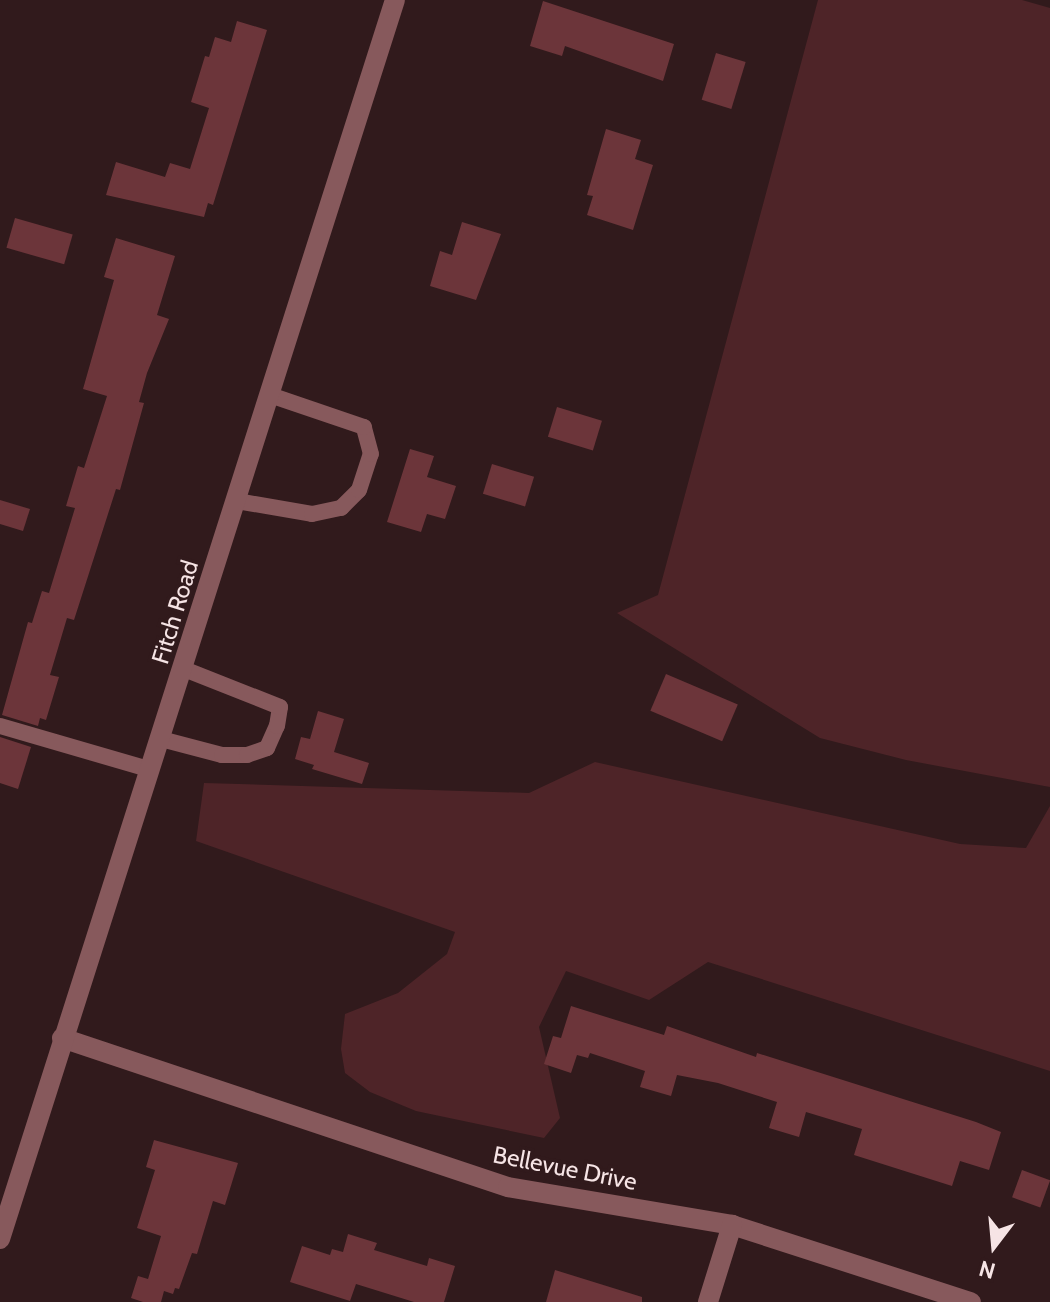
<!DOCTYPE html>
<style>
body{margin:0}
#map{position:relative;width:1050px;height:1302px;overflow:hidden;background:#311a1c;font-family:Cabin,sans-serif}
div>[style]{position:absolute}
[style*='--x']{left:calc(var(--x)*1px);top:calc(var(--y)*1px);width:calc(var(--w)*1px);rotate:calc(var(--a)*1deg)}
.green>*{inset:0;background:#4e2428}
.building>*{inset:0;background:#6c353a;transform-origin:0 0}
.service>*{height:16px;margin:-8px;padding:0 8px;transform-origin:8px;border-radius:8px;background:#87595c}
.minor>*{height:20px;margin:-10px;padding:0 10px;transform-origin:10px;border-radius:10px;background:#87595c}
.tertiary>*{height:20px;margin:-10px;padding:0 10px;transform-origin:10px;border-radius:10px;background:#87595c}
span{translate:-50% -50%;white-space:nowrap;text-align:center;line-height:1.15;-webkit-text-stroke:7px #311a1c;paint-order:stroke}
.street-label{font-size:24px;color:#f6e4e5}
.north{position:absolute;left:954px;top:1206px;width:80px;height:80px;-webkit-text-stroke:6px #311a1c;paint-order:stroke;rotate:196deg;font-size:22px;font-weight:700;line-height:32px;text-align:center;color:#f6e4e5}
.north::after{content:'';display:block;margin:auto;width:28px;height:36px;background:#f6e4e5;clip-path:polygon(50% 0,100% 100%,50% 72%,0 100%)}
</style>
<div id="map">
<div class="green">
<div style="clip-path:polygon(818px 0,1022px 0,1050px 8px,1050px 787px,906px 760px,820px 738px,617px 613px,658px 595px)"></div>
<div style="clip-path:polygon(595px 762px,960px 844px,1026px 848px,1050px 806px,1050px 1071px,708px 962px,649px 1000px,566px 971px,539px 1027px,560px 1118px,544px 1138px,416px 1111px,370px 1092px,345px 1073px,341px 1049px,345px 1014px,398px 993px,447px 954px,455px 932px,196px 841px,204px 783px,529px 793px)"></div>
</div>
<div class="building">
<div style="clip-path:polygon(543px 1px,674px 44px,663px 81px,565px 46px,562px 56px,530px 46px)"></div>
<div style="clip-path:polygon(237px 21px,267px 30px,213px 205px,208px 203px,204px 217px,106px 195px,116px 162px,165px 177px,170px 163px,190px 169px,209px 108px,191px 102px,205px 56px,209px 57px,215px 37px,231px 42px)"></div>
<div style="left:716px;top:53px;width:31px;height:49px;rotate:17deg"></div>
<div style="clip-path:polygon(606px 129px,641px 140px,635px 159px,653px 165px,633px 230px,587px 215px,593px 196px,587px 195px)"></div>
<div style="left:15px;top:218px;width:60px;height:31px;rotate:16deg"></div>
<div style="clip-path:polygon(462px 222px,501px 234px,476px 300px,430px 286px,440px 251px,452px 255px)"></div>
<div style="clip-path:polygon(116px 238px,175px 256px,157px 315px,169px 319px,147px 373px,139px 402px,144px 403px,120px 490px,116px 489px,74px 620px,67px 618px,50px 675px,59px 677px,46px 720px,40px 718px,38px 726px,2px 715px,28px 622px,32px 623px,42px 591px,49px 593px,75px 508px,66px 506px,78px 466px,84px 468px,107px 396px,83px 389px,114px 280px,104px 277px)"></div>
<div style="left:557px;top:407px;width:47px;height:31px;rotate:17deg"></div>
<div style="clip-path:polygon(410px 449px,434px 456px,427px 477px,456px 486px,445px 519px,427px 514px,421px 532px,387px 522px)"></div>
<div style="left:492px;top:464px;width:44px;height:31px;rotate:17deg"></div>
<div style="clip-path:polygon(0 500px,30px 509px,23px 531px,0 524px)"></div>
<div style="left:666px;top:674px;width:78px;height:40px;rotate:23deg"></div>
<div style="clip-path:polygon(318px 711px,344px 719px,334px 752px,369px 763px,362px 784px,312px 769px,314px 765px,295px 759px,301px 737px,310px 739px)"></div>
<div style="clip-path:polygon(0 737px,31px 747px,18px 789px,0 783px)"></div>
<div style="clip-path:polygon(571px 1006px,664px 1035px,667px 1026px,756px 1057px,757px 1053px,976px 1122px,1001px 1132px,989px 1170px,960px 1161px,952px 1186px,854px 1155px,862px 1129px,806px 1112px,799px 1137px,769px 1128px,777px 1102px,718px 1083px,677px 1075px,671px 1096px,640px 1087px,645px 1071px,590px 1053px,588px 1058px,577px 1055px,571px 1073px,544px 1064px,553px 1036px,561px 1038px)"></div>
<div style="clip-path:polygon(154px 1140px,238px 1163px,225px 1205px,213px 1201px,197px 1254px,192px 1253px,179px 1289px,175px 1288px,173px 1294px,164px 1291px,161px 1302px,143px 1302px,131px 1298px,138px 1276px,148px 1279px,161px 1236px,137px 1228px,155px 1170px,146px 1167px)"></div>
<div style="left:1022px;top:1170px;width:30px;height:29px;rotate:20deg"></div>
<div style="clip-path:polygon(348px 1234px,377px 1243px,374px 1250px,427px 1266px,429px 1258px,455px 1266px,444px 1302px,414px 1302px,356px 1284px,350px 1301px,290px 1282px,302px 1246px,330px 1255px,332px 1249px,343px 1252px)"></div>
<div style="clip-path:polygon(555px 1270px,642px 1297px,642px 1302px,546px 1302px)"></div>
</div>
<div class="service">
<div style="--x:237;--y:501;--w:76;--a:9.8"></div>
<div style="--x:312;--y:514;--w:30;--a:-12"></div>
<div style="--x:341;--y:508;--w:25;--a:-45"></div>
<div style="--x:359;--y:490;--w:38;--a:-72"></div>
<div style="--x:371;--y:454;--w:28;--a:-105"></div>
<div style="--x:364;--y:427;--w:99;--a:-161.2"></div>
<div style="--x:0;--y:726;--w:157;--a:16.2"></div>
<div style="--x:161;--y:739;--w:63;--a:14.7"></div>
<div style="--x:222;--y:755;--w:25;--a:0"></div>
<div style="--x:247;--y:755;--w:21;--a:-19"></div>
<div style="--x:267;--y:748;--w:24;--a:-66"></div>
<div style="--x:277;--y:726;--w:19;--a:-81"></div>
<div style="--x:280;--y:707;--w:103;--a:-158.4"></div>
</div>
<div class="minor">
<div style="--x:62;--y:1038;--w:470;--a:18.5"></div>
<div style="--x:508;--y:1187;--w:227;--a:9.6"></div>
<div style="--x:732;--y:1225;--w:251;--a:17.9"></div>
<div style="--x:708;--y:1302;--w:81;--a:-72.7"></div>
</div>
<div class="tertiary">
<div style="--x:0;--y:1239;--w:1300;--a:-72.32"></div>
</div>
<div class="street-label">
<span style="left:175px;top:612px;rotate:-73deg">Fitch Road</span>
<span style="left:565px;top:1168px;rotate:11deg">Bellevue Drive</span>
</div>
<div class="north">N</div>
</div>
